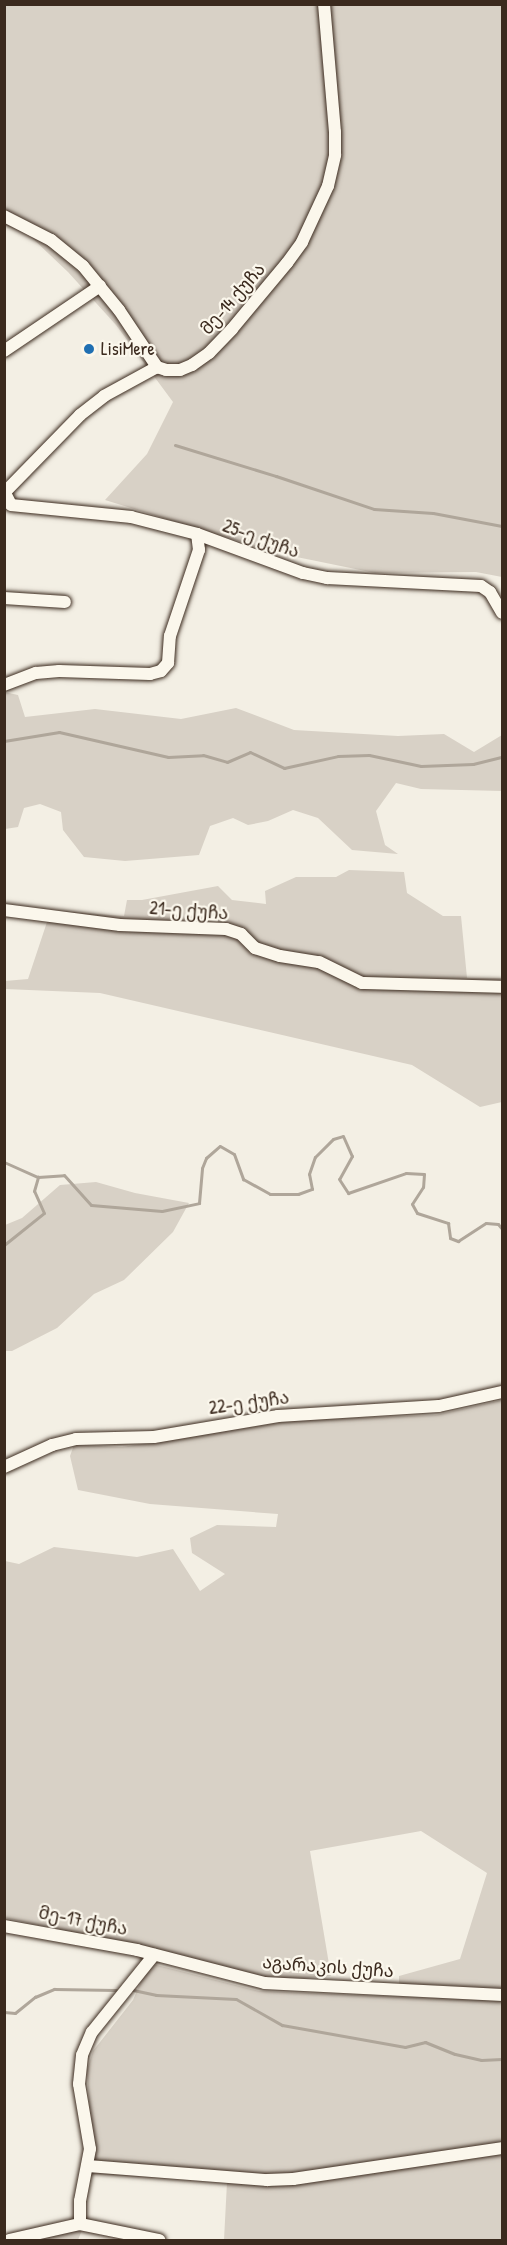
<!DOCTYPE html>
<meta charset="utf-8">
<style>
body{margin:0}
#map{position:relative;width:507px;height:2245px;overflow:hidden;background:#f3efe4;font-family:"Patrick Hand","Noto Sans Georgian",sans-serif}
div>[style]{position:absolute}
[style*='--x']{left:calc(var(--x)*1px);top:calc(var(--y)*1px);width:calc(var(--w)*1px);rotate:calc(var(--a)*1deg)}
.green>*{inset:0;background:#d8d1c6}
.stream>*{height:3px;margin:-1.5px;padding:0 1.5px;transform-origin:1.5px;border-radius:1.5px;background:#afa69a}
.roads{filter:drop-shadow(0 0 2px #3b2a1e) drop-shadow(0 0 2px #3b2a1e)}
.minor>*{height:12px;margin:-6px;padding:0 6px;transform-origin:6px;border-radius:6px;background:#fbf7ec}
.dots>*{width:16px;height:16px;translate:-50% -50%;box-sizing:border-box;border:3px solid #fbf7ec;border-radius:50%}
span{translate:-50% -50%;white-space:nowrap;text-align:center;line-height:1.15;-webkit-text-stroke:4.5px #fbf7ec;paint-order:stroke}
.street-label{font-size:18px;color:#3b2a1e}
.poi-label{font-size:18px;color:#3b2a1e}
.left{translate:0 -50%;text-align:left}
.frame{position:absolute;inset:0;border:6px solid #3b2a1e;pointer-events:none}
</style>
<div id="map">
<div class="green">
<div style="clip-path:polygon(4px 5px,502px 5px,502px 577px,476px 572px,375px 573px,277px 553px,105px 500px,147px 454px,173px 402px,116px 325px,68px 272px,30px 236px,5px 225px)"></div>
<div style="clip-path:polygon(4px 692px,18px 695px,25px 717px,95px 709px,181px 719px,236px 708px,294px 730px,398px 736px,444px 734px,474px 752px,502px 735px,502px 791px,421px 789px,396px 783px,376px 811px,385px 845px,398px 854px,352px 850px,318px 818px,293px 810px,268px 821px,248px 825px,233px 818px,210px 826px,199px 855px,125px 861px,84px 857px,63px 830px,61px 812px,40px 804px,24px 808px,18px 827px,5px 829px)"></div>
<div style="clip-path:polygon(349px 870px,404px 872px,407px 893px,443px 916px,461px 916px,467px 978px,502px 978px,502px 1102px,480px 1107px,412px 1065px,100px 993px,5px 989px,5px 981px,28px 979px,48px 919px,5px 907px,124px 916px,127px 900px,142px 900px,218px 886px,232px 900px,266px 904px,265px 891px,296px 877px,336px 877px)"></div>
<div style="clip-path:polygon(96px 1182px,135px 1193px,189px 1203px,173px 1232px,124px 1280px,94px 1294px,57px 1328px,12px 1351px,5px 1351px,5px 1225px,22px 1218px,60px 1185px)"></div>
<div style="clip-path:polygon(502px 1400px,502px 1990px,441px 1985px,399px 1987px,399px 1976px,460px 1959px,487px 1873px,421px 1831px,310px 1851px,331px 1976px,272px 1981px,122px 1943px,5px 1918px,5px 1561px,19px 1564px,54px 1547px,137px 1557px,173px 1549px,200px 1591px,225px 1574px,192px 1553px,190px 1538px,217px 1525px,276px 1527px,278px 1514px,150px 1504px,78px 1490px,70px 1456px,74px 1445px,122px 1447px,296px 1420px,436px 1415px)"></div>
<div style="clip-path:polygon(149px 1963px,259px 1991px,431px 1998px,441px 1995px,502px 1999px,502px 2240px,224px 2240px,227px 2182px,90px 2174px,92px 2149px,87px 2070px,93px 2051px,133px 2000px)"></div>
<div style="clip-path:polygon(82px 2230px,78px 2240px,24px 2240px,42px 2236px)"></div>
</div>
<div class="stream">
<div style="--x:175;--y:445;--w:106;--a:17.1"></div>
<div style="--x:276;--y:476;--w:103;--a:18.6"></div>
<div style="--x:374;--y:509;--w:59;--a:3.9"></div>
<div style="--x:433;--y:513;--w:70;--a:10.7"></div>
<div style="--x:4;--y:741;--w:56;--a:-9.3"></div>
<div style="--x:59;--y:732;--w:112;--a:12.9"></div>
<div style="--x:168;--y:757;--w:35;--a:-3"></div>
<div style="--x:203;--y:755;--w:25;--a:16"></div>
<div style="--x:227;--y:762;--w:25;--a:-23"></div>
<div style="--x:250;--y:752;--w:38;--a:25"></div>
<div style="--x:284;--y:768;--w:55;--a:-12.5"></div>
<div style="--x:338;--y:756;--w:31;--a:-2"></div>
<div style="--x:369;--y:755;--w:53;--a:11.9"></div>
<div style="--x:421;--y:766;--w:52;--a:-2.2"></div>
<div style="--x:473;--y:764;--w:30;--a:-14"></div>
<div style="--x:4;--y:1162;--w:37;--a:24"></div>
<div style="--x:4;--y:1245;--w:51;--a:-38.7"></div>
<div style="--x:44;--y:1213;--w:24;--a:-114"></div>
<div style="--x:34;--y:1191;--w:15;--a:-74"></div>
<div style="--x:38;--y:1177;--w:26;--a:-4"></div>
<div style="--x:64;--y:1175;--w:40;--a:48"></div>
<div style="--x:91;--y:1205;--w:71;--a:4.8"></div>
<div style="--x:162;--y:1211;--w:38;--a:-12"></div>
<div style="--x:199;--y:1203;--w:35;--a:-85"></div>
<div style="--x:202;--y:1168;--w:11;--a:-68"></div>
<div style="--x:206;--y:1158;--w:18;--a:-41"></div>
<div style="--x:220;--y:1146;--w:16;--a:30"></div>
<div style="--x:234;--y:1154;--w:27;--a:70"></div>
<div style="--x:243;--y:1179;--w:31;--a:29"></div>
<div style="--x:270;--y:1194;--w:28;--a:0"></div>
<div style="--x:298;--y:1194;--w:15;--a:-20"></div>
<div style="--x:312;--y:1189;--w:15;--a:-101"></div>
<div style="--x:309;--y:1174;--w:18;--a:-71"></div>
<div style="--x:315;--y:1157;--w:25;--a:-45"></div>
<div style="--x:333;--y:1139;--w:10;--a:-17"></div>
<div style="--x:343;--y:1136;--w:22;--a:66"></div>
<div style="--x:352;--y:1156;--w:26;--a:119"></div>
<div style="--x:339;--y:1179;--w:17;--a:57"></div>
<div style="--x:348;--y:1193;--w:61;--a:-19"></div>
<div style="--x:406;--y:1173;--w:18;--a:3"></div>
<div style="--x:424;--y:1174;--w:13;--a:94"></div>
<div style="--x:423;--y:1187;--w:20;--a:123"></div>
<div style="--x:412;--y:1204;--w:10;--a:61"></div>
<div style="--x:417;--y:1213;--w:33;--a:18"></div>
<div style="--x:448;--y:1223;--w:15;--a:82"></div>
<div style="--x:450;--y:1238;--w:9;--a:21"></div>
<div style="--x:458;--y:1241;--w:33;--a:-33"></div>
<div style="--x:486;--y:1223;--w:12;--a:5"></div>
<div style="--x:498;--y:1224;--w:6;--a:51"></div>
<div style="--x:133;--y:1990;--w:24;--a:12"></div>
<div style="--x:156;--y:1995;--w:80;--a:2.9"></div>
<div style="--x:236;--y:1999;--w:53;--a:29.5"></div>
<div style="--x:282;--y:2025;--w:125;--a:10.1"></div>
<div style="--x:405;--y:2047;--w:21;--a:-14"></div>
<div style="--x:425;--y:2042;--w:32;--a:22"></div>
<div style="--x:455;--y:2054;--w:27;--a:13"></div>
<div style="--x:481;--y:2060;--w:21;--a:-3"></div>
<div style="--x:4;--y:2012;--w:11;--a:5"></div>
<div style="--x:15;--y:2013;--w:26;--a:-39"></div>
<div style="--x:35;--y:1997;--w:21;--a:-23"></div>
<div style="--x:54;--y:1989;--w:62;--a:0.9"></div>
</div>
<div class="roads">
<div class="minor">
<div style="--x:4;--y:216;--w:53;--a:27.1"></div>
<div style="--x:51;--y:240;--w:41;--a:39.1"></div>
<div style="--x:83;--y:266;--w:57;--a:50.7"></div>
<div style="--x:119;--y:310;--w:69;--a:56.3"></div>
<div style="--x:157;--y:367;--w:9;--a:18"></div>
<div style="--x:166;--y:370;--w:14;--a:0"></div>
<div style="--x:180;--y:370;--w:13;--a:-23"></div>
<div style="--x:192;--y:365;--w:21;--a:-35"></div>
<div style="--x:209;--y:353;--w:33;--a:-46"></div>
<div style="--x:232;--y:329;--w:86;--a:-50.2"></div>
<div style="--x:287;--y:263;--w:26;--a:-54"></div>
<div style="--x:302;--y:242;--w:62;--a:-65.1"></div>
<div style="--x:328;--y:186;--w:32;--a:-77"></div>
<div style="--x:335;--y:155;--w:23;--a:-90"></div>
<div style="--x:335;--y:132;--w:128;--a:-94.9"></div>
<div style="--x:4;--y:351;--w:116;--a:-34.1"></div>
<div style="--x:4;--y:493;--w:109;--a:-45.7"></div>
<div style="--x:80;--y:415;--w:31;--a:-38"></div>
<div style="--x:104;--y:396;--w:60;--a:-28.7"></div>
<div style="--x:5;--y:493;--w:13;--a:63"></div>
<div style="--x:11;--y:505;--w:121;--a:5.7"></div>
<div style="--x:131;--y:517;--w:68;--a:14.4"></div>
<div style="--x:197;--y:534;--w:113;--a:20.2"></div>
<div style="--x:303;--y:573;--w:25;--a:12"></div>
<div style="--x:327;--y:578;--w:154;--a:3"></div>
<div style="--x:481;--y:586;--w:11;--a:34"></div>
<div style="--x:490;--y:592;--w:24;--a:60"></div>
<div style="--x:4;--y:598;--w:61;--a:3.8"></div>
<div style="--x:4;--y:685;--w:34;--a:-21"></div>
<div style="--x:36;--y:673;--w:23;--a:-5"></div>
<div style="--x:59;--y:671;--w:91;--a:1.9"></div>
<div style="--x:150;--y:674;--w:11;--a:-15"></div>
<div style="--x:161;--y:671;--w:11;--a:-49"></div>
<div style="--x:168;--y:663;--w:27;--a:-86"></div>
<div style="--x:170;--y:636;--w:91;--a:-71.4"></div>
<div style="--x:199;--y:550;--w:16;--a:-97"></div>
<div style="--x:4;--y:910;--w:117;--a:7.4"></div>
<div style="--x:120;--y:925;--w:106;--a:2.2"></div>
<div style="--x:226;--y:929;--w:16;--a:18"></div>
<div style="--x:241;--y:934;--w:20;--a:45"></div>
<div style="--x:255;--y:948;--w:26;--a:18"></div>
<div style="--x:280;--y:956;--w:39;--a:9"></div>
<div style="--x:319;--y:962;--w:48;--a:26"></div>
<div style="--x:362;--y:983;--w:140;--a:1.6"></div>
<div style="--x:4;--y:1467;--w:53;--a:-24.6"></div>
<div style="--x:52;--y:1445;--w:25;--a:-14"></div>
<div style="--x:76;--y:1439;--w:78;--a:-1.5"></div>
<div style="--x:154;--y:1437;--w:126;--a:-9.6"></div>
<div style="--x:278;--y:1416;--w:161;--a:-3.6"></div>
<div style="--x:439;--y:1406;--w:65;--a:-12.5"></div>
<div style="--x:4;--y:1926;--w:135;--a:10.2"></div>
<div style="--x:137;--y:1950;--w:132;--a:14.5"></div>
<div style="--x:265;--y:1983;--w:237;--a:2.9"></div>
<div style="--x:88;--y:2166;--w:180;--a:4.5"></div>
<div style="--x:267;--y:2180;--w:26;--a:-2"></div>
<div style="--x:293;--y:2179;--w:211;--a:-8.4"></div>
<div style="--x:80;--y:2224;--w:23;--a:-90"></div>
<div style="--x:80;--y:2201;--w:53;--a:-79.1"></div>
<div style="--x:90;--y:2149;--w:66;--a:-99.6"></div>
<div style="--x:79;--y:2084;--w:29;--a:-84"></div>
<div style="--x:82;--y:2055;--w:25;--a:-67"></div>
<div style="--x:92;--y:2032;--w:99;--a:-51.2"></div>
<div style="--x:9;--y:2240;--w:73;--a:-12.7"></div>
<div style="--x:80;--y:2224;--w:81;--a:11.4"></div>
</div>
</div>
<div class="dots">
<div style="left:89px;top:349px;background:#1f6fb2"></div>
</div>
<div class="street-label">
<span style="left:233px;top:299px;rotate:-49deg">მე-14 ქუჩა</span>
<span style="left:261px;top:539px;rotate:20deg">25-ე ქუჩა</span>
<span style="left:189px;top:911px;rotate:4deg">21-ე ქუჩა</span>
<span style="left:249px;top:1403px;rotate:-8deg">22-ე ქუჩა</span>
<span style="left:83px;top:1921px;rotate:11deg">მე-17 ქუჩა</span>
<span style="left:328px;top:1967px;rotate:4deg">აგარაკის ქუჩა</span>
</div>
<div class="poi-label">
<span class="left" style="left:101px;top:349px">LisiMere</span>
</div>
<div class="frame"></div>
</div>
